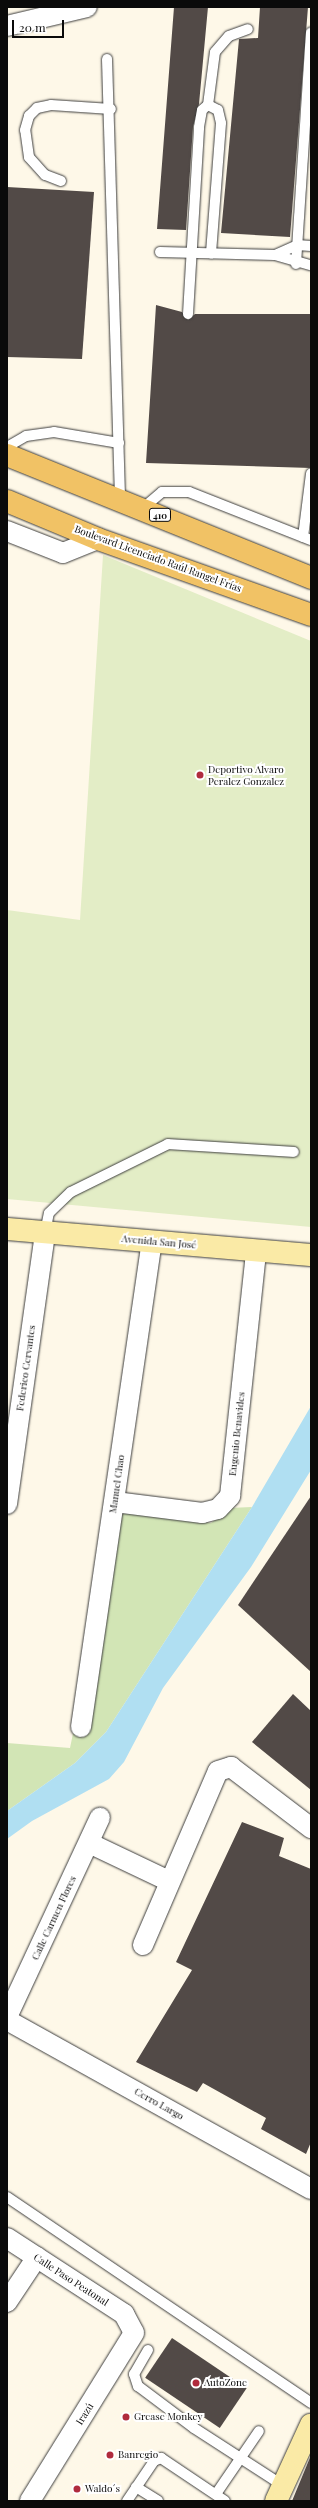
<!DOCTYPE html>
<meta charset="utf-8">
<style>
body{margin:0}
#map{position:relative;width:318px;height:2508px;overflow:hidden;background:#fef8e8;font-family:"Playfair Display",serif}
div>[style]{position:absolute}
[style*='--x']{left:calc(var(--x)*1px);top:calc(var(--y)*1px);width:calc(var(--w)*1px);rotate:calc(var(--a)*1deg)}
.green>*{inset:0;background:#d2e5b5}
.pitch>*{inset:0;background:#e3edc6}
.water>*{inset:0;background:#b0dff2}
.building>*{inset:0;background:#524a47;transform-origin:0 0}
.roads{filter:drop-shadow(0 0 1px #3d3d3d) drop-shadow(0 0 1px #3d3d3d)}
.lane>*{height:10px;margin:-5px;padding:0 5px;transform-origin:5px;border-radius:5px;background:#fff}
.street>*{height:20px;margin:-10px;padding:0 10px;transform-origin:10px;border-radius:10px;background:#fff}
.secondary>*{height:22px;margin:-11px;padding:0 11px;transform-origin:11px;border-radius:11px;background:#faeaa6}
.primary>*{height:22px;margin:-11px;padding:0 11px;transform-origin:11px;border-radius:11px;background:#f1c265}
.dots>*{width:11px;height:11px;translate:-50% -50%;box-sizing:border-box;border:2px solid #fff;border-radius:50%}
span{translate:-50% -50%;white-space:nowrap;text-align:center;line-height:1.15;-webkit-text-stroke:4px #fff;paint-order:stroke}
.shield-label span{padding:1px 3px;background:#fff;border:1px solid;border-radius:3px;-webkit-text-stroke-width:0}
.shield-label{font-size:9px;color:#0a0a0a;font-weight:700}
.street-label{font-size:10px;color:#0a0a0a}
.poi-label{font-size:10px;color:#0a0a0a}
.left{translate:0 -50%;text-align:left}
.frame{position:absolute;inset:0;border:8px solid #0a0a0a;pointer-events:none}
.scale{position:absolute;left:12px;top:20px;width:52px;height:18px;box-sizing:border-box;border:2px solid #0a0a0a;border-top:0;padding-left:5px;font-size:12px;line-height:14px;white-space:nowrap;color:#0a0a0a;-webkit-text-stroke:3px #fff;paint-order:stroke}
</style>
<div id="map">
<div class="green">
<div style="clip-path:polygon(120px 1507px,211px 1523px,229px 1508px,252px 1507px,106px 1732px,75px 1763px,7px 1811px,7px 1743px,70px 1748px)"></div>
</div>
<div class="pitch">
<div style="clip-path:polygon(103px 555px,311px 641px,311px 1227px,7px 1199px,7px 910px,80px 920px)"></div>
</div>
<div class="water">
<div style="clip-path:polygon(311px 1406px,311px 1470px,251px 1567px,163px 1688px,124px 1762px,109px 1779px,32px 1821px,7px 1839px,7px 1811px,75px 1763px,106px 1732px,252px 1507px)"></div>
</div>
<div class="building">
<div style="clip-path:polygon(174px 7px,208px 7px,199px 104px,193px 127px,186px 230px,157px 229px)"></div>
<div style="clip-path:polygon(260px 7px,308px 7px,290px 237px,221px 233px,239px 39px,258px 38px)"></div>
<div style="clip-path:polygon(7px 187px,94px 192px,82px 359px,7px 357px)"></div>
<div style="clip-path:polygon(156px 305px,182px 312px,188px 320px,195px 314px,311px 314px,311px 468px,146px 463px)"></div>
<div style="clip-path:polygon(311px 1496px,311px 1672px,238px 1605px)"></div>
<div style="clip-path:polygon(293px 1694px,311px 1711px,311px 1790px,252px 1742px)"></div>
<div style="clip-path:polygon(242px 1822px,284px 1838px,279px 1856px,311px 1869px,311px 2142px,306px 2154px,261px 2129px,266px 2118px,203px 2083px,197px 2092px,136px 2062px,192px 1970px,176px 1962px)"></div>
<div style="left:172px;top:2338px;width:90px;height:48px;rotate:34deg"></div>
<div style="clip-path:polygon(311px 2455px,311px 2501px,292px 2501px,309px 2460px)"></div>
</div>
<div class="roads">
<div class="lane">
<div style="--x:107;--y:59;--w:440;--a:88.3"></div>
<div style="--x:208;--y:105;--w:53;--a:-82.5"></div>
<div style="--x:215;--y:52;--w:21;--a:-49"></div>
<div style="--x:229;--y:36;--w:20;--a:-20"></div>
<div style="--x:61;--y:181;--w:17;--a:-159"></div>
<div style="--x:45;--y:175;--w:24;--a:-132"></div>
<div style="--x:29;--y:157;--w:27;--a:-98"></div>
<div style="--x:25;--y:130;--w:15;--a:-74"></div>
<div style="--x:29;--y:116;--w:11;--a:-45"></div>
<div style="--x:37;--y:108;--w:14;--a:-12"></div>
<div style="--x:51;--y:105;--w:60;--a:3.8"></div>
<div style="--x:160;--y:252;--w:115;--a:1.5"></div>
<div style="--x:275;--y:255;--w:37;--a:16"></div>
<div style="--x:275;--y:255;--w:24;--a:-24"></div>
<div style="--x:297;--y:245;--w:14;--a:4"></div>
<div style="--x:296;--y:264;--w:232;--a:-86.3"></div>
<div style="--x:188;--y:314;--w:187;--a:-86.6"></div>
<div style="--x:199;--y:127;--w:17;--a:-80"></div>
<div style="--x:202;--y:110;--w:8;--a:-40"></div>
<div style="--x:208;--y:105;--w:11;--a:27"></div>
<div style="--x:218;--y:110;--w:13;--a:77"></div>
<div style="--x:221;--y:123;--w:131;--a:94.4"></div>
<div style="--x:7;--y:447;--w:22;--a:-30"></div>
<div style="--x:26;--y:436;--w:28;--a:-8"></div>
<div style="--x:54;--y:432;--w:66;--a:9.6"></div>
<div style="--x:143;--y:508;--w:25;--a:-40"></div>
<div style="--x:162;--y:492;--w:27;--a:0"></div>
<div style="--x:189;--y:492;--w:131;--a:21.5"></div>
<div style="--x:303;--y:537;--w:64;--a:-82.8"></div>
<div style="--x:45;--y:1233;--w:20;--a:-79"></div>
<div style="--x:49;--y:1213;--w:30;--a:-44"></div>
<div style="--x:71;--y:1192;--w:108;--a:-26.3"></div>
<div style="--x:168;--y:1144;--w:126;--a:3.6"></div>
<div style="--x:7;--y:2197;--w:367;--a:34.1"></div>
<div style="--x:148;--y:2350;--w:28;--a:120"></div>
<div style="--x:134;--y:2374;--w:13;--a:72"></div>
<div style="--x:138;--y:2386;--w:70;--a:36.9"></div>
<div style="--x:194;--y:2428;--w:105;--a:32.9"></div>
<div style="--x:136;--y:2487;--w:26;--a:32"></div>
<div style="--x:216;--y:2494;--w:76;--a:-55.7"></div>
<div style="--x:127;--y:2501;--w:48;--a:-56"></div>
<div style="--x:154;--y:2461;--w:8;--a:-23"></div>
<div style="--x:161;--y:2458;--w:77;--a:33.9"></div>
</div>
<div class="street">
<div style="--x:7;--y:26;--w:82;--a:-13.4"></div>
<div style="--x:7;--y:531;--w:60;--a:21.4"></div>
<div style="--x:63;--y:553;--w:38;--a:-22"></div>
<div style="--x:115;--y:1502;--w:88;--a:7.2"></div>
<div style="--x:202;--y:1513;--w:16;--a:-14"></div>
<div style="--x:218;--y:1509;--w:18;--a:-47"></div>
<div style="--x:230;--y:1496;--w:246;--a:-83.9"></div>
<div style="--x:7;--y:1504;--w:274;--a:-82"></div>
<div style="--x:81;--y:1727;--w:491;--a:-81.7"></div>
<div style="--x:89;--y:1843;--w:89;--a:25.4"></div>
<div style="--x:143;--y:1945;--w:189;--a:-66.7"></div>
<div style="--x:218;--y:1771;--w:14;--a:-17"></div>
<div style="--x:231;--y:1767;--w:101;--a:37.3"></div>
<div style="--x:7;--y:2017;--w:220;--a:-65"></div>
<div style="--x:7;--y:2020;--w:348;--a:29.1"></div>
<div style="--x:7;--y:2238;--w:140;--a:33"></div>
<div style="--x:124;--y:2314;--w:21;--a:62"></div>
<div style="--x:134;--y:2333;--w:198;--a:121.8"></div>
<div style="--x:7;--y:2302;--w:54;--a:-56.3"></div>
</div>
<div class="secondary">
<div style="--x:7;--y:1229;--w:305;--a:4.9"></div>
<div style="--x:276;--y:2501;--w:84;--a:-65.3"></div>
</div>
<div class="primary">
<div style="--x:7;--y:455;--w:328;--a:22"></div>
<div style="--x:7;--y:501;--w:99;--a:22.7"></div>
<div style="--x:98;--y:539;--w:226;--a:19.6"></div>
</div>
</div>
<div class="dots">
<div style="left:200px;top:775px;background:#b02b3d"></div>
<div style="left:196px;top:2383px;background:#b02b3d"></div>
<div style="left:126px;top:2417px;background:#b02b3d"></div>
<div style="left:110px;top:2455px;background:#b02b3d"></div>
<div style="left:77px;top:2489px;background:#b02b3d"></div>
</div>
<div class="shield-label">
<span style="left:160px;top:515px">410</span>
</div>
<div class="street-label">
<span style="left:158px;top:559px;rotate:20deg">Boulevard Licenciado Raúl Rangel Frías</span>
<span style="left:159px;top:1242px;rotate:5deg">Avenida San José</span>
<span style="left:26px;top:1368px;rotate:-82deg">Federico Cervantes</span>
<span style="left:237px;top:1434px;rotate:-84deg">Eugenio Benavides</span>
<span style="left:117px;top:1484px;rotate:-82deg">Manuel Chao</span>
<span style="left:54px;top:1918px;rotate:-65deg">Calle Carmen Flores</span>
<span style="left:159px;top:2104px;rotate:29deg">Cerro Largo</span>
<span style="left:71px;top:2280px;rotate:33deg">Calle Paso Peatonal</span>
<span style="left:85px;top:2414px;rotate:-58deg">Irazú</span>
</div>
<div class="poi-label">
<span class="left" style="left:208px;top:775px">Deportivo Alvaro<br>Peralez Gonzalez</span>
<span class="left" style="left:204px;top:2383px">AutoZone</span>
<span class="left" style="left:134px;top:2417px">Grease Monkey</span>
<span class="left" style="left:118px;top:2455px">Banregio</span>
<span class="left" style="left:85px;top:2489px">Waldo´s</span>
</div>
<div class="frame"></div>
<div class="scale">20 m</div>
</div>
